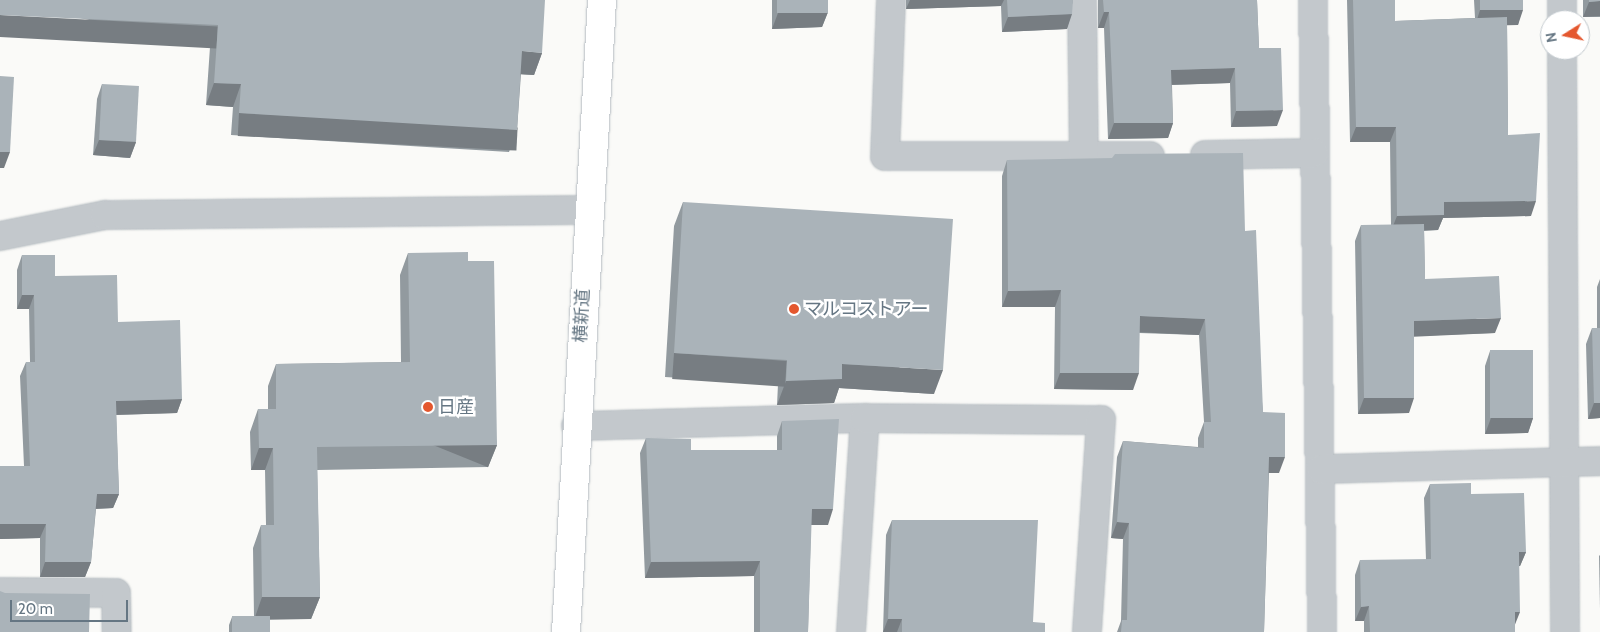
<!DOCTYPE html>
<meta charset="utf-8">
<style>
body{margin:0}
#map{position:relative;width:1600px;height:632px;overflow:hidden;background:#fafaf8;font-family:Cabin,"Noto Sans JP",sans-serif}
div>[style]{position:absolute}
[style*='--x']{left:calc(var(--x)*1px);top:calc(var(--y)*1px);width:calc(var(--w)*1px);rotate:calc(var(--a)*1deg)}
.roads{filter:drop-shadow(0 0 1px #b3babf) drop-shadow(0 0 1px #b3babf)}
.street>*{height:28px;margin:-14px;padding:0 14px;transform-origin:14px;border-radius:14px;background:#c3c8cc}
.secondary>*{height:28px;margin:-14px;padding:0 14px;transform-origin:14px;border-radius:14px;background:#fff}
.wall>*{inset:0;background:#929a9f;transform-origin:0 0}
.shaded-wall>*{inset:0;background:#777d82;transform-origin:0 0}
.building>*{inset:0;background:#aab3b9;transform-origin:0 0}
.dots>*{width:14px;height:14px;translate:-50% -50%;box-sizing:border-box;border:2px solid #fff;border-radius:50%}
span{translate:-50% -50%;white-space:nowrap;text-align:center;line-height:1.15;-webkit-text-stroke:5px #fff;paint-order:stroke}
.poi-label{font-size:18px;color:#657683}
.left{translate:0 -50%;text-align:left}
.street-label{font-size:18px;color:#657683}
.north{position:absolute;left:1540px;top:10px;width:50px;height:50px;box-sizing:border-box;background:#fff;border:1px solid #c1c8cd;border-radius:50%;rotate:260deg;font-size:14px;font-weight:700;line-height:20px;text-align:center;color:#657683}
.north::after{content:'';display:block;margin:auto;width:18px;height:22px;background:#e4572e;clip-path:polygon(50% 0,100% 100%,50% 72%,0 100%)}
.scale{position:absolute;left:10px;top:600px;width:118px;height:22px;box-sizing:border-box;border:2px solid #657683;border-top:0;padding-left:6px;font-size:15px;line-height:18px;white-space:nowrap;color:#657683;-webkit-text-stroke:4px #fff;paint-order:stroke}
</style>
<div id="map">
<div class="roads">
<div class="street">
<div style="--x:891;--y:0;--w:156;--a:92.2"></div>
<div style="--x:885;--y:156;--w:265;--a:0"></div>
<div style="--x:1082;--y:0;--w:157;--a:89.3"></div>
<div style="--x:1313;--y:0;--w:632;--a:89.18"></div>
<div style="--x:1562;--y:0;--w:20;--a:90"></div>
<div style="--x:1562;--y:50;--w:582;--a:89.7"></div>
<div style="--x:1205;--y:155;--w:109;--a:-1.1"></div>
<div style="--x:0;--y:236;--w:107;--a:-11.3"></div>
<div style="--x:105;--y:215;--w:481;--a:-0.6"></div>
<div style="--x:576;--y:426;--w:289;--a:-1.6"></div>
<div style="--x:1321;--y:469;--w:279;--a:-1.6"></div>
<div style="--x:0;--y:592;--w:116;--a:0.5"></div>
<div style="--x:116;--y:593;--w:39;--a:89"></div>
<div style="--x:851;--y:632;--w:214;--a:-86.3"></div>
<div style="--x:865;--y:418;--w:236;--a:0.5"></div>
<div style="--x:1101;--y:420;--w:212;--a:93.8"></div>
</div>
<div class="secondary">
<div style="--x:566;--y:632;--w:633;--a:-86.74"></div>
</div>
</div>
<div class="wall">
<div style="clip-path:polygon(0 0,542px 53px,534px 75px,521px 74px,517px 130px,509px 152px,231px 135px,233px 107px,206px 105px,210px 47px)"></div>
<div style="clip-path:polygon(772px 0,828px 0,828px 12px,822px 27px,772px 29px)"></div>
<div style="clip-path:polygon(906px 0,1073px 0,1067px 29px,1002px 32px,1001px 6px,906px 9px)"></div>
<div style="clip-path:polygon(1098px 0,1257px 0,1259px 48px,1277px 126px,1231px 127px,1230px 83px,1172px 85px,1173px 123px,1168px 138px,1108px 139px,1104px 28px,1098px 28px)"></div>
<div style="clip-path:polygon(1347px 0,1395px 0,1395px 21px,1475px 18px,1474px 0,1523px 0,1518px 25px,1507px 25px,1508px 135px,1531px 216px,1443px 218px,1438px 230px,1424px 231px,1425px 279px,1495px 333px,1414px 336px,1409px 413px,1358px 414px,1355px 241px,1361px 225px,1391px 225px,1390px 142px,1350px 142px)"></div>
<div style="left:1583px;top:0;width:17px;height:17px"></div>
<div style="clip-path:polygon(102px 84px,136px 142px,130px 158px,93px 155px,97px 99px)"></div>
<div style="clip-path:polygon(1007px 160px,1245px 231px,1263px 412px,1279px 473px,1269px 473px,1264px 632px,1117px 632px,1121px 621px,1123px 539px,1111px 538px,1117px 457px,1123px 441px,1198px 447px,1198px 438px,1204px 422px,1199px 335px,1139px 333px,1133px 390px,1054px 389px,1055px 307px,1002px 307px,1002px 176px)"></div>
<div style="clip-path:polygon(683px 202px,934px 394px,839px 388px,834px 403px,777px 405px,778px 384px,665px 377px,674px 226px)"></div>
<div style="clip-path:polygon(408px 253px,468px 261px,497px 445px,488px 467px,317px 470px,320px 597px,311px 619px,270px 619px,270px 632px,229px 632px,229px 625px,232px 617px,254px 617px,253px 548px,261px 525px,266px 525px,265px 470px,251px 470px,250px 432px,258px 409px,268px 409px,268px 386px,276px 364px,401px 362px,400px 275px)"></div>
<div style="clip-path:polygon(22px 255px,55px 276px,118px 322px,182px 399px,177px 413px,116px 415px,119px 494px,113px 508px,96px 509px,91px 562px,85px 577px,40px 577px,40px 538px,0 539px,0 466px,24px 466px,20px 376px,26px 362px,30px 362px,29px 309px,17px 309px,17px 270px)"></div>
<div style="clip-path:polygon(1600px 279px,1600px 418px,1588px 419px,1586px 344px,1592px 328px,1597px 328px,1597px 287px)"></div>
<div style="clip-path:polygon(1490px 351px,1533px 418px,1528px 433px,1485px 434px,1485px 366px)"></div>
<div style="clip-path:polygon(782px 421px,828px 525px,811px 525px,808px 632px,754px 632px,754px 576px,645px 578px,640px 453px,646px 438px,691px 450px,777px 450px,777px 436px)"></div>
<div style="clip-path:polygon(1430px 484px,1471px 494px,1526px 552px,1520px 566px,1519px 566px,1515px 624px,1515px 632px,1364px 632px,1364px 621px,1355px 621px,1355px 575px,1360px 560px,1426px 560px,1424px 498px)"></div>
<div style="clip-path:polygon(892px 520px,1033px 622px,1045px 632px,883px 632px,886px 535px)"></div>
<div style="clip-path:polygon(1600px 555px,1600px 609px,1599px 556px)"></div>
</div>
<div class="shaded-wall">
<div style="clip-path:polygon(910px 0,1004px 0,1001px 6px,906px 9px)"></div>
<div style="clip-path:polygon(1600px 1px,1600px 16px,1583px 17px,1589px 2px)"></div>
<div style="clip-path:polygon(1480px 10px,1523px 10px,1518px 25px,1475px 26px)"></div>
<div style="clip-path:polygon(828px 12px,822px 27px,772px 29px,778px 13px)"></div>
<div style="clip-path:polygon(1104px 12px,1109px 12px,1104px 28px,1098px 28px)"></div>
<div style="clip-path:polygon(1072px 14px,1067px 29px,1002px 32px,1008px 17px)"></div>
<div style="left:0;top:15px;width:218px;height:22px;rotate:3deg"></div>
<div style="clip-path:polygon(522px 51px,542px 53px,534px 75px,514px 74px)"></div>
<div style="clip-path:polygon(1235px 68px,1230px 83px,1165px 85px,1171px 70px)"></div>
<div style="clip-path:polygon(214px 83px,241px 84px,233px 107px,206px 105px)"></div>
<div style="clip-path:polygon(1283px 110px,1277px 126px,1231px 127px,1236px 111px)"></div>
<div style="left:239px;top:113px;width:279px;height:23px;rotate:3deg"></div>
<div style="clip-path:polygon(1114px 123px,1173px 123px,1168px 138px,1108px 139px)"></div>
<div style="clip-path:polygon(1356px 127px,1396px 127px,1390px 142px,1350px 142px)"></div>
<div style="clip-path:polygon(99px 140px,136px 142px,130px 158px,93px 155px)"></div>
<div style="clip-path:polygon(0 152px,10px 152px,4px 168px,0 168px)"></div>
<div style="clip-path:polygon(1536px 201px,1531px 216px,1443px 218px,1438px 230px,1391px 231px,1397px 216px,1444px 202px)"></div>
<div style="clip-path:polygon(1061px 290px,1055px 307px,1002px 307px,1008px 291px)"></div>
<div style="clip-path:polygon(22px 295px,34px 295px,29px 309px,17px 309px)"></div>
<div style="clip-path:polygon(1140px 316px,1205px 319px,1199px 335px,1134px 332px)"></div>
<div style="clip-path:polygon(1501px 318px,1495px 333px,1408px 337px,1414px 321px)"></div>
<div style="left:674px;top:353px;width:113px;height:26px;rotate:4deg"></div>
<div style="clip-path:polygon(842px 364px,943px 370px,934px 394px,839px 388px,834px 403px,777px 405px,786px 381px)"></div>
<div style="clip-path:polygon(1060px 373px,1139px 373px,1133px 390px,1054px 389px)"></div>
<div style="clip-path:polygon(1364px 398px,1414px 398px,1409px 413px,1358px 414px)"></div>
<div style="clip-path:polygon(182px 399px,177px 413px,111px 415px,116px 401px)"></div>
<div style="clip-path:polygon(1594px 403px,1600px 403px,1600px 418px,1588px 419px)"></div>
<div style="clip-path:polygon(1491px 418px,1533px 418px,1528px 433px,1485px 434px)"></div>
<div style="left:497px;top:445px;width:24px;height:180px;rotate:112deg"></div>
<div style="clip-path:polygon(259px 448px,273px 448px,265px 470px,251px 470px)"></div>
<div style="clip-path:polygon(1269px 457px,1285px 457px,1279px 473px,1263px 473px)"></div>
<div style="clip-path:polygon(97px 494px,119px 494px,113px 508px,91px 509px)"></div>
<div style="clip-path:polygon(812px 509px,833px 509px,828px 525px,806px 525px)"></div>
<div style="clip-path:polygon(1117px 522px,1129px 523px,1123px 539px,1111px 538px)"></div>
<div style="clip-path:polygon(0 524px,46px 524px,40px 538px,0 539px)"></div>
<div style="clip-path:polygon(1519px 552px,1526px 552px,1520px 566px,1513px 567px)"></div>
<div style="clip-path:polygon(760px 561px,754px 576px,645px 578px,651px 562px)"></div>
<div style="clip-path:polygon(45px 562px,91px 562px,85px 577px,40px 577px)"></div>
<div style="clip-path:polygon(262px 597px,320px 597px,311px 619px,254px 620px)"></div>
<div style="clip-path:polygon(1369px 606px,1364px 621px,1355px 621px,1361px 607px)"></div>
<div style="clip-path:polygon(1515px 612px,1520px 612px,1514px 627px)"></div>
<div style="clip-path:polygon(888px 619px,902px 619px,897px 632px,883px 632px)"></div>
</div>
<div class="building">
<div style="clip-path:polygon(0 0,545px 0,542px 53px,522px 51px,517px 130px,239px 113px,241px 84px,214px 83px,218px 25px,0 15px)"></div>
<div style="left:777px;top:0;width:51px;height:13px"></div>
<div style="clip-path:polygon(1007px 0,1073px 0,1072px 14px,1008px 17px)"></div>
<div style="clip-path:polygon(1103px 0,1257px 0,1259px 48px,1281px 48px,1283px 110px,1236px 111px,1235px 68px,1171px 70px,1173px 123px,1114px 123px,1109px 12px,1104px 12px)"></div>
<div style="clip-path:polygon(1353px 0,1395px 0,1395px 21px,1507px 17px,1508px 135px,1540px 133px,1536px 201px,1444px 202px,1444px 215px,1397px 216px,1396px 127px,1356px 127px)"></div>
<div style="left:1480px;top:0;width:43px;height:10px"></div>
<div style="clip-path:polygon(1589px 0,1600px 0,1600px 1px,1589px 2px)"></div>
<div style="clip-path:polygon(0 76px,14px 77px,10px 152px,0 152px)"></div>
<div style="left:102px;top:84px;width:37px;height:56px;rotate:3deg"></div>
<div style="clip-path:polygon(1243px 153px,1245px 231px,1256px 230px,1263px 412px,1285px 413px,1285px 457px,1269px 457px,1264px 632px,1121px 632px,1122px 620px,1127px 620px,1129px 523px,1117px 522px,1123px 441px,1204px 448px,1204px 422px,1211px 422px,1205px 319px,1140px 316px,1139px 373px,1060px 373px,1061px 290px,1008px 291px,1007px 160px,1112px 158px,1115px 154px)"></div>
<div style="clip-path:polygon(683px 202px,953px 219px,943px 370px,842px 364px,842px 379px,786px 381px,787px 360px,674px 353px)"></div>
<div style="clip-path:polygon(1424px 224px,1425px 279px,1499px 276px,1501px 318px,1414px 321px,1414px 398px,1364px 398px,1361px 225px)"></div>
<div style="clip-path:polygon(468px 252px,468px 261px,494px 261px,497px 445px,317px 447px,320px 597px,262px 597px,261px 525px,274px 525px,273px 448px,259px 448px,258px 409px,276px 409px,276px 364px,410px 362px,408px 253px)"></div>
<div style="clip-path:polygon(22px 255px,55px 255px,55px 276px,117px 275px,118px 322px,180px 320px,182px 399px,116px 401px,119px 494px,97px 494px,91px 562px,45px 562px,46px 524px,0 524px,0 466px,30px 466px,26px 362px,35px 362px,34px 295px,22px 295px)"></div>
<div style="clip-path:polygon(1592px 328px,1600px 328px,1600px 403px,1594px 403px)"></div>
<div style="left:1533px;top:350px;width:68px;height:43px;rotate:90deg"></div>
<div style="clip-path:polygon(839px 419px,833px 509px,812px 509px,808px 632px,760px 632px,760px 561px,651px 562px,646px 438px,691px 439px,691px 450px,782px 450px,782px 421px)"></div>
<div style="clip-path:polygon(1471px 483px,1471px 494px,1524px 493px,1526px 552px,1519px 552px,1520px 612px,1515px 612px,1515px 632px,1370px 632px,1369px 606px,1361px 607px,1360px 560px,1431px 559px,1430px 484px)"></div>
<div style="clip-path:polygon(892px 520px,1038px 520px,1033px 622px,1045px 623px,1045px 632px,902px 632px,902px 619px,888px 619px)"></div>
<div style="clip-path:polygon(0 591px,5px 593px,90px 594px,89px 632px,0 632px)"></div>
<div style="left:270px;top:616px;width:16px;height:38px;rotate:90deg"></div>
</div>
<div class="dots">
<div style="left:794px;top:309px;background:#e4572e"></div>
<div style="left:428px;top:407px;background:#e4572e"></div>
</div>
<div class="poi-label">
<span class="left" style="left:804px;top:309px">マルコストアー</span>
<span class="left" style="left:438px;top:407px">日産</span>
</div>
<div class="street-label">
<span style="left:582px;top:316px;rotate:-87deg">横新道</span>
</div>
<div class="north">N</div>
<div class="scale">20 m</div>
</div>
